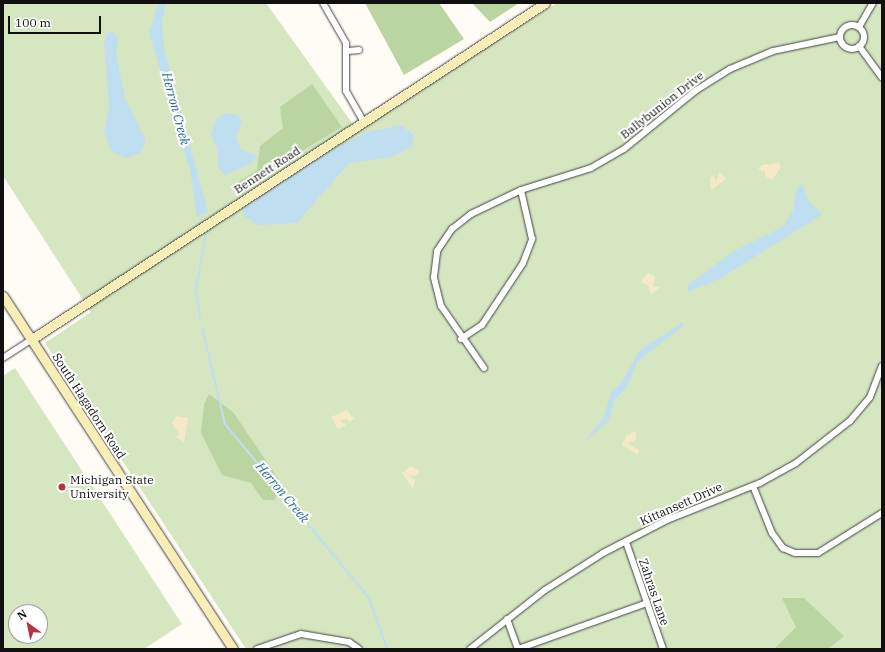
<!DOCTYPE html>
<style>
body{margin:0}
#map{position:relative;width:885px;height:652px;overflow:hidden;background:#fefcf5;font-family:"IBM Plex Serif",serif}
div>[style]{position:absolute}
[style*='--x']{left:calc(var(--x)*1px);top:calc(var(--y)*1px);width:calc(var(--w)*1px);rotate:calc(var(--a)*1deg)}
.green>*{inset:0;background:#d5e6c1}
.forest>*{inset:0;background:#bbd5a2}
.sand>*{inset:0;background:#f5e9c6}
.water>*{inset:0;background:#bfdff0}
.stream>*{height:2px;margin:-1px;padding:0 1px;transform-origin:1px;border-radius:1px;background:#bfdff0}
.roads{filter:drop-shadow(0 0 1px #434343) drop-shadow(0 0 1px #434343)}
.street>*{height:6px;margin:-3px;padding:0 3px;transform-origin:3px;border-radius:3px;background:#fff}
.street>.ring{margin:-3px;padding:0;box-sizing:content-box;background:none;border:6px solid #fff;border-radius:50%}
.secondary>*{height:9px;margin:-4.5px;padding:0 4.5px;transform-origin:4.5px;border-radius:4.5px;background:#f7edb7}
.dots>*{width:11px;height:11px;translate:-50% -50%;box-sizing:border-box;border:2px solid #fff;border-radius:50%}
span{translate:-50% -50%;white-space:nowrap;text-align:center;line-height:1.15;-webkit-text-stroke:4px #fff;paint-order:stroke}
.street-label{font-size:12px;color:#101010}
.poi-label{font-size:12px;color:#101010}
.left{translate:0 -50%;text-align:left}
.water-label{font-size:13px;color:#266996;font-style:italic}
.frame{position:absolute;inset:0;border:4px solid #101010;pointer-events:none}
.north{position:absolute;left:8px;top:604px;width:40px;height:40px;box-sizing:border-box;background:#fff;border:1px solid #9f9f9f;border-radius:50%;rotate:327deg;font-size:11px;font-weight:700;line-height:16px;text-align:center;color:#101010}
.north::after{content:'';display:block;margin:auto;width:14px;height:18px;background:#b23641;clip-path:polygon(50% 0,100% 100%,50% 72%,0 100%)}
.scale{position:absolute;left:8px;top:16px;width:93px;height:18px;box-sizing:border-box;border:2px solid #101010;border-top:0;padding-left:5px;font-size:12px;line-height:14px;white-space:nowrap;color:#101010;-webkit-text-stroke:3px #fff;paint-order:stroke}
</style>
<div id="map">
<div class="green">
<div style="clip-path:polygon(3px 3px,266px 3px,357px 130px,557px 3px,882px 3px,882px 649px,246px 649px,45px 343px,91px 312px,3px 176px)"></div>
<div style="clip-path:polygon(evenodd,15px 368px,182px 624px,144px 649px,3px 649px,3px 376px,15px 368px,16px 612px,40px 612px,40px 636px,16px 636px,16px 612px)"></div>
</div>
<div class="forest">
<div style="clip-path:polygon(365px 3px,439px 3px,464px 39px,404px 75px)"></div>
<div style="clip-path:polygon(472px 3px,519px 3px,490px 22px)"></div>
<div style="clip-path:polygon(312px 84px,342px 127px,235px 191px,232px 186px,257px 170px,260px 146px,283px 128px,280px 107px)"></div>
<div style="clip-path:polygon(209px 394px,233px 412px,279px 480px,275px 500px,263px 500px,251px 483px,222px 475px,201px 433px,204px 404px)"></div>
<div style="clip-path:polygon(782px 598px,804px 598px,844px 636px,828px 649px,774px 649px,796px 627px)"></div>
</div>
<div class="sand">
<div style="clip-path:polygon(779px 163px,781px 167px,772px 180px,765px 176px,765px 171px,758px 169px,762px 165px)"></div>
<div style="clip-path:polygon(720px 172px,726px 179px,711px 190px,710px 178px,714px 175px,716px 181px)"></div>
<div style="clip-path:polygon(648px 273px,655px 277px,653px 286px,660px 287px,651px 295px,648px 285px,640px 282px)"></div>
<div style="clip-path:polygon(347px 410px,354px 419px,349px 422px,347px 419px,340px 420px,346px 425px,338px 429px,331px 417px)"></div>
<div style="clip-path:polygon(176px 416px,188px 418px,184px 442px,176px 437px,180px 435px,172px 423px)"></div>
<div style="clip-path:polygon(636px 431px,636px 440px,628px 443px,639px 450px,638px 455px,622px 445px,626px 436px)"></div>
<div style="clip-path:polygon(411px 466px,420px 471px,416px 476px,407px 474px,415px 480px,413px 489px,402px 473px)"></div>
</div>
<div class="water">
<div style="clip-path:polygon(158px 3px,166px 3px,162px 21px,164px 49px,208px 212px,197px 217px,190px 170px,149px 33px)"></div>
<div style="clip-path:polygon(112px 31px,118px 40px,116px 54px,125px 98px,146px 141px,141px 153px,126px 158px,112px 152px,104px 133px,109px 107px,104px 43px,107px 34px)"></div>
<div style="clip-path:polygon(228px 113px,239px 116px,242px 122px,236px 137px,241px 150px,258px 156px,250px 164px,225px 175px,218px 168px,218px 152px,211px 134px,217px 118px)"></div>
<div style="clip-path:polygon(401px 125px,414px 135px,412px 146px,392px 157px,349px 163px,297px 223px,258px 225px,244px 216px,242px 209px,248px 204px,335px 148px,368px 132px)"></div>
<div style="clip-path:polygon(802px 184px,809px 202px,822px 214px,820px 216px,721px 278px,688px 292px,688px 285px,732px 252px,782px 227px,793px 211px,796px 191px)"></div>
<div style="clip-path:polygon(683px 322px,683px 326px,637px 362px,629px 384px,614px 401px,609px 421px,584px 442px,603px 418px,611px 392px,621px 383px,640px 350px)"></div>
</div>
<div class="stream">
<div style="--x:200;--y:318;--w:30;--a:-98"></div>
<div style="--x:196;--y:288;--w:54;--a:-79.3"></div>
<div style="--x:202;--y:327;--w:100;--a:76.7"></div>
<div style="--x:225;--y:424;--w:226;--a:50.4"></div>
<div style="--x:369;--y:598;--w:54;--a:70.6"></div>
</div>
<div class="roads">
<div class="street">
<div style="--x:323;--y:3;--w:46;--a:60.1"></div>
<div style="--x:346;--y:43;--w:48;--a:90"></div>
<div style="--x:346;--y:91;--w:36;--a:60"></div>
<div class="ring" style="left:840px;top:25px;width:18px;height:18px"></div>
<div style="--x:859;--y:27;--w:28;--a:-60"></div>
<div style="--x:859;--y:46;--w:39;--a:54"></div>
<div style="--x:348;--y:51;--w:11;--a:-5"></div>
<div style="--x:461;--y:339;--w:25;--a:-34"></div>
<div style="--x:482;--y:325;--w:74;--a:-56.5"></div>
<div style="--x:523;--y:263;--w:26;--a:-69"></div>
<div style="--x:532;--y:239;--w:50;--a:-102.7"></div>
<div style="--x:3;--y:358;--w:35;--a:-33"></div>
<div style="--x:484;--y:368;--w:75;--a:-124.7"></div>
<div style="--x:441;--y:306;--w:30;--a:-104"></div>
<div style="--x:434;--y:277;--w:26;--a:-83"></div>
<div style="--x:437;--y:251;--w:27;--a:-56"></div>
<div style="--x:452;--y:229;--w:24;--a:-38"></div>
<div style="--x:471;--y:214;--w:55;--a:-25.6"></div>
<div style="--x:521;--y:190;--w:73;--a:-17.4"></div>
<div style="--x:591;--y:168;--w:38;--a:-30"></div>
<div style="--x:624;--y:149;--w:92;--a:-39.2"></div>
<div style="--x:695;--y:91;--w:41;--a:-32.2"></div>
<div style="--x:730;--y:69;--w:47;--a:-22.7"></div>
<div style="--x:773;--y:51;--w:68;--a:-11.8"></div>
<div style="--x:753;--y:486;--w:51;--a:68"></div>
<div style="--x:772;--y:533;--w:19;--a:54"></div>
<div style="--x:783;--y:548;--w:13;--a:23"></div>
<div style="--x:795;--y:553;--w:23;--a:0"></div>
<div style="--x:818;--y:553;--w:75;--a:-32"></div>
<div style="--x:626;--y:542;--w:113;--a:70.9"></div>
<div style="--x:507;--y:619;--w:32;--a:70"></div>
<div style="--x:257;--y:649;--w:46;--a:-18.8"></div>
<div style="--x:301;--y:634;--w:49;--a:9.5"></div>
<div style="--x:349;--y:642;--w:12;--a:35"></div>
<div style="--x:470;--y:649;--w:95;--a:-38.2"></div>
<div style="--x:545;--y:590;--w:69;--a:-32.5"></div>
<div style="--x:603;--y:553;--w:72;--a:-27.3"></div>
<div style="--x:667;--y:520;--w:100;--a:-21.7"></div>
<div style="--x:760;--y:483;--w:41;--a:-29.1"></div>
<div style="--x:796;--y:463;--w:68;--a:-37.9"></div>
<div style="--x:850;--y:421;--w:31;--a:-50"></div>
<div style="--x:870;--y:397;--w:33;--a:-69"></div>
<div style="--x:518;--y:649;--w:137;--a:-19.6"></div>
</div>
<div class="secondary">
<div style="--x:3;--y:296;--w:421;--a:56.9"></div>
<div style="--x:32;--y:339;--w:613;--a:-33.22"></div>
</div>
</div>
<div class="dots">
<div style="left:62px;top:487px;background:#b23641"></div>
</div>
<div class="street-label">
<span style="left:662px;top:105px;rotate:-38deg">Ballybunion Drive</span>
<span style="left:267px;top:170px;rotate:-33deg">Bennett Road</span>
<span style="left:89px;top:406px;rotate:57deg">South Hagadorn Road</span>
<span style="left:681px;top:504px;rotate:-24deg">Kittansett Drive</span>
<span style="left:654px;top:592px;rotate:71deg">Zahras Lane</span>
</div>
<div class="poi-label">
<span class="left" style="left:70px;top:487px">Michigan State<br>University</span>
</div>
<div class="water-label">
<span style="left:175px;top:109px;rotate:75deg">Herron Creek</span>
<span style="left:282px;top:493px;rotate:50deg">Herron Creek</span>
</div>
<div class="frame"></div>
<div class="north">N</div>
<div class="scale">100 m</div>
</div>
